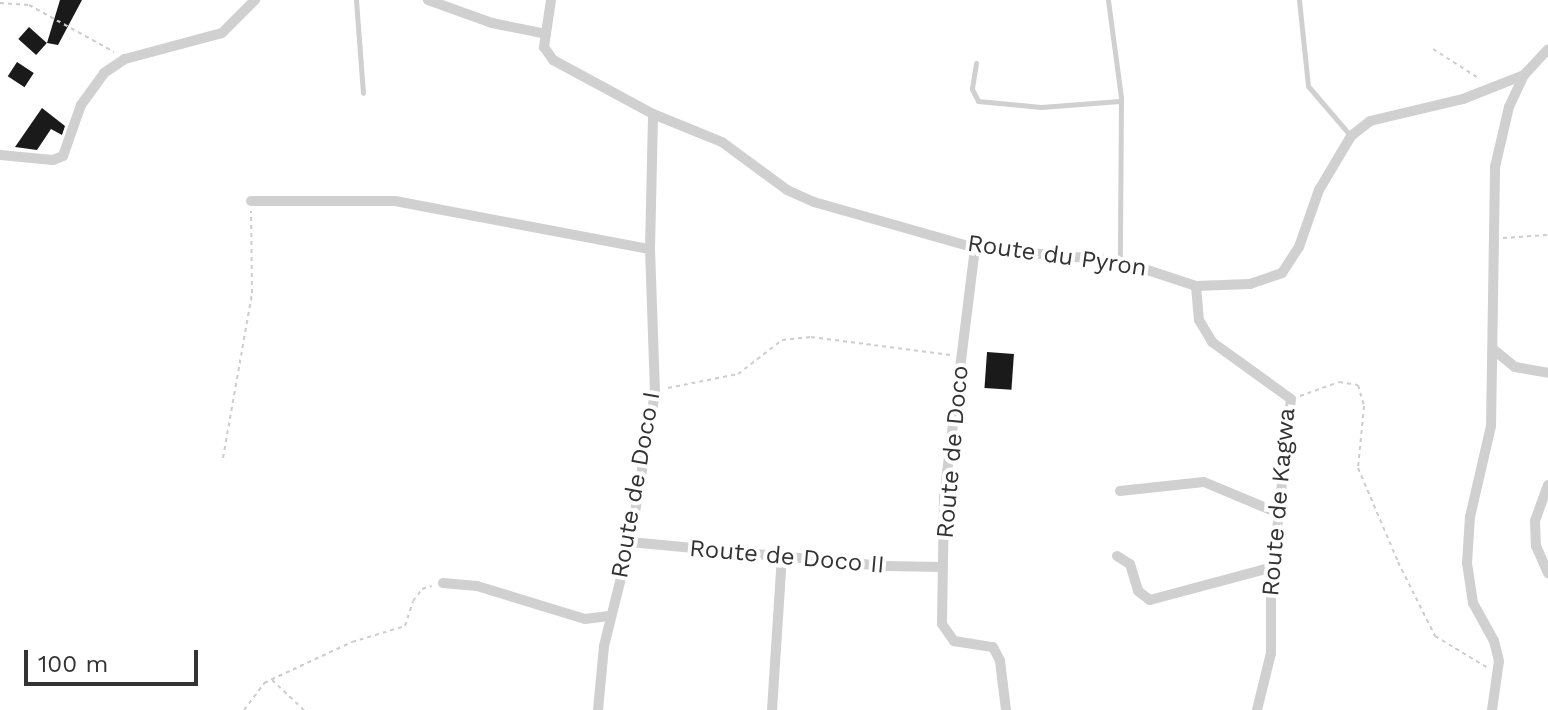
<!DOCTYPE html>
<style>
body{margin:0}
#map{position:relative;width:1548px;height:710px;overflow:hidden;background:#fff;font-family:"Work Sans",sans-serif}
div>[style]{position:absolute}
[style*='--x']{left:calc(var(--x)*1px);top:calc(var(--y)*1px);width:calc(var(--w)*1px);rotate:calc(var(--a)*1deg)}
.building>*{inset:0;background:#1a1a1a;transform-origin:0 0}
.path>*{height:2px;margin-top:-1px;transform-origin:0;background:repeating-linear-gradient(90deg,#cdcdcd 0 4px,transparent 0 8px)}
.lane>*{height:5px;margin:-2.5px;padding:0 2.5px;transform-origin:2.5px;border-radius:2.5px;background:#d0d0d0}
.street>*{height:10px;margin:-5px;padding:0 5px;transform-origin:5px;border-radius:5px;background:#d0d0d0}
span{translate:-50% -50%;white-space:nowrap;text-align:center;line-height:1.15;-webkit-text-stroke:8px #fff;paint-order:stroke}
.street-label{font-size:24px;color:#333}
.scale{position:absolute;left:24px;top:650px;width:174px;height:36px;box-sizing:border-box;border:4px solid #333;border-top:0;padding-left:10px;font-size:24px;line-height:28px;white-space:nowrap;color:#333;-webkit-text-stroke:6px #fff;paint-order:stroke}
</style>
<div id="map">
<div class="building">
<div style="clip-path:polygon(60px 0,82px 0,58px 45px,47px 43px)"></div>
<div style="left:29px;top:27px;width:24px;height:16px;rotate:42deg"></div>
<div style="left:17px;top:62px;width:20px;height:17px;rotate:33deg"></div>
<div style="clip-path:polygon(42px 108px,65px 126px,62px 135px,51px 129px,37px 150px,15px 147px)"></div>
<div style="left:987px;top:352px;width:27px;height:36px;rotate:4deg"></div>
</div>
<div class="path">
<div style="--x:0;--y:3;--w:29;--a:4"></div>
<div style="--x:29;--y:5;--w:97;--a:28.9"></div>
<div style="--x:1433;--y:49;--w:56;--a:32.6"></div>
<div style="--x:1503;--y:238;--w:45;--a:-3.8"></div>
<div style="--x:668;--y:388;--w:71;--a:-11.3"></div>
<div style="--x:738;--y:374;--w:56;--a:-37.7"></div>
<div style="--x:782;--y:340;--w:29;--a:-6"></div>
<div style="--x:811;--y:337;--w:141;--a:7.3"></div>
<div style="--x:1300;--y:396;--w:41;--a:-19.7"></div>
<div style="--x:1339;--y:382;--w:19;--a:9"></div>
<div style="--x:1358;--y:385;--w:22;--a:74"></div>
<div style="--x:1364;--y:406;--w:62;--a:95.5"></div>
<div style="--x:1358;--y:468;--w:102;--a:66.9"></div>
<div style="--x:1398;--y:562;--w:83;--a:63.4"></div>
<div style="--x:1435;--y:636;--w:62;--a:31.1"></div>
<div style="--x:223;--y:458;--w:168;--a:-80"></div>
<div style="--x:252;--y:293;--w:82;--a:-90.7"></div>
<div style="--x:272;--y:680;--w:44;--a:43.2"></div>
<div style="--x:244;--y:710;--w:34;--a:-53"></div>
<div style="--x:264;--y:683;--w:97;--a:-25"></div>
<div style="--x:352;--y:642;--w:55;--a:-16.8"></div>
<div style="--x:405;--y:626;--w:26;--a:-72"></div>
<div style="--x:413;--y:601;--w:15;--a:-53"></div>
<div style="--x:422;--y:589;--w:10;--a:-17"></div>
</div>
<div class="lane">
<div style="--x:356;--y:0;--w:93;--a:85.7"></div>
<div style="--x:1108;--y:0;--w:99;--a:82.4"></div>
<div style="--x:1121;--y:98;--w:163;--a:90.4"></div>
<div style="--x:1299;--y:0;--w:86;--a:84"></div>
<div style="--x:1308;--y:86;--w:65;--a:49.4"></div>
<div style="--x:976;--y:63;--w:26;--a:99"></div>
<div style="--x:972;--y:89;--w:13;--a:63"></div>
<div style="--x:978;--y:101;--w:63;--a:5.4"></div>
<div style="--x:1041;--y:107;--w:79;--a:-4.3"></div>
</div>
<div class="street">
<div style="--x:428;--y:0;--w:68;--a:19.8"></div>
<div style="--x:492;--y:23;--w:55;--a:11.5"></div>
<div style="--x:551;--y:0;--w:48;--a:98.5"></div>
<div style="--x:544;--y:47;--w:16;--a:55"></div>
<div style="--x:553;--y:60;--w:114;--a:28.4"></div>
<div style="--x:653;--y:114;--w:74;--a:22.1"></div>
<div style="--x:722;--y:142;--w:81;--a:36.4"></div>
<div style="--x:787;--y:190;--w:30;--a:24"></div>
<div style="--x:814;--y:202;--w:167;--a:15.9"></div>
<div style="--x:975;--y:248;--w:146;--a:5.1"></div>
<div style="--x:1120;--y:261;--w:80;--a:18.2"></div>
<div style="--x:1196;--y:286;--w:54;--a:-2.1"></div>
<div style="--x:1250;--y:284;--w:34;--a:-19"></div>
<div style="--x:1282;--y:273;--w:31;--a:-57"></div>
<div style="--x:1299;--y:247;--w:60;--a:-70.7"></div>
<div style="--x:1319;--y:190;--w:63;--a:-59.3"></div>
<div style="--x:1351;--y:136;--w:24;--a:-38"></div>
<div style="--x:1370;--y:121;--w:96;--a:-13.3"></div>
<div style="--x:1463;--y:99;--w:66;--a:-21.5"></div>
<div style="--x:1524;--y:75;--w:35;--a:-47"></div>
<div style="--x:0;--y:155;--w:53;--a:5.4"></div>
<div style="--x:53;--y:160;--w:11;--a:-22"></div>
<div style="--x:63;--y:156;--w:54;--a:-70.6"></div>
<div style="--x:81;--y:105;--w:39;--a:-54"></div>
<div style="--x:104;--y:73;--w:25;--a:-34"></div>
<div style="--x:125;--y:59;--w:100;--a:-15"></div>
<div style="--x:222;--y:33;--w:47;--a:-45"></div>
<div style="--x:251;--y:201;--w:144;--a:0"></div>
<div style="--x:395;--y:201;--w:259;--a:10.7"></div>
<div style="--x:975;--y:248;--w:250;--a:97.1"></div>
<div style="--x:944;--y:496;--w:128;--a:90.9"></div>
<div style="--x:942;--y:624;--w:21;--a:55"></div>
<div style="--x:954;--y:641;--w:39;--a:9"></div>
<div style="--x:993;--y:647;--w:16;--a:63"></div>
<div style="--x:1000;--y:661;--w:49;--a:83"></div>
<div style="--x:1196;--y:286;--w:34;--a:85"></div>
<div style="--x:1199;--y:320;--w:26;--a:59"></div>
<div style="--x:1212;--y:342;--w:97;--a:35.8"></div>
<div style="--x:1291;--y:399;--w:187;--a:96.1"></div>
<div style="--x:1271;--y:585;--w:68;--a:90"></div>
<div style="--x:1271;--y:653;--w:59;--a:103.8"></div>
<div style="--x:1494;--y:350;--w:27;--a:39"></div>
<div style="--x:1515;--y:367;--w:34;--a:10"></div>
<div style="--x:1548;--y:485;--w:38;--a:110"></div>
<div style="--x:1535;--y:521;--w:25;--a:88"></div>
<div style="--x:1536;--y:546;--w:30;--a:66"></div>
<div style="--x:1120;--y:491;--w:84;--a:-6.1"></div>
<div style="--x:1204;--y:482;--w:80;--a:22.7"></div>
<div style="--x:630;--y:542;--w:255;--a:5.4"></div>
<div style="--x:884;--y:566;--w:59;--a:1"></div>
<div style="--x:1117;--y:556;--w:15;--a:32"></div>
<div style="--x:1130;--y:564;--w:28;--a:73"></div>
<div style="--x:1138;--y:591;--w:15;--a:37"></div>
<div style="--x:1150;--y:600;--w:127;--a:-15"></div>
<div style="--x:443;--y:583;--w:34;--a:5"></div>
<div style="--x:477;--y:586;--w:113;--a:17"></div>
<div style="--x:585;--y:619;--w:26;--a:-7"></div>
<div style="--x:598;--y:710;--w:64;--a:-84.6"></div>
<div style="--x:604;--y:646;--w:107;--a:-76"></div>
<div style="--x:630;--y:542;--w:152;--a:-80.5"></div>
<div style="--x:655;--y:392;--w:143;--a:-92"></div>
<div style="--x:650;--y:249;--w:135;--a:-88.7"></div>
<div style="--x:772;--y:710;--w:154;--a:-86.3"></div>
<div style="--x:1492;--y:710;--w:49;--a:-81.9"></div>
<div style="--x:1499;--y:661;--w:21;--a:-104"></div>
<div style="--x:1494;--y:641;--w:43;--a:-118.9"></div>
<div style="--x:1473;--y:603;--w:40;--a:-98.5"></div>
<div style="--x:1467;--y:563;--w:46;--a:-86.3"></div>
<div style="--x:1470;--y:517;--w:93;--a:-77"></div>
<div style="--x:1491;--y:426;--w:259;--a:-89.1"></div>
<div style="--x:1495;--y:167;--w:62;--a:-76.9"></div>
<div style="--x:1509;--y:107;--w:35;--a:-65"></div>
</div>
<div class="street-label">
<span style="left:1057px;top:256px;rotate:8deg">Route du Pyron</span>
<span style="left:953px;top:452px;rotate:-85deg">Route de Doco</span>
<span style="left:636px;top:485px;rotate:-80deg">Route de Doco I</span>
<span style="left:1279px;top:502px;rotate:-85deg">Route de Kagwa</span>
<span style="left:787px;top:557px;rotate:5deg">Route de Doco II</span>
</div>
<div class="scale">100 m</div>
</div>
